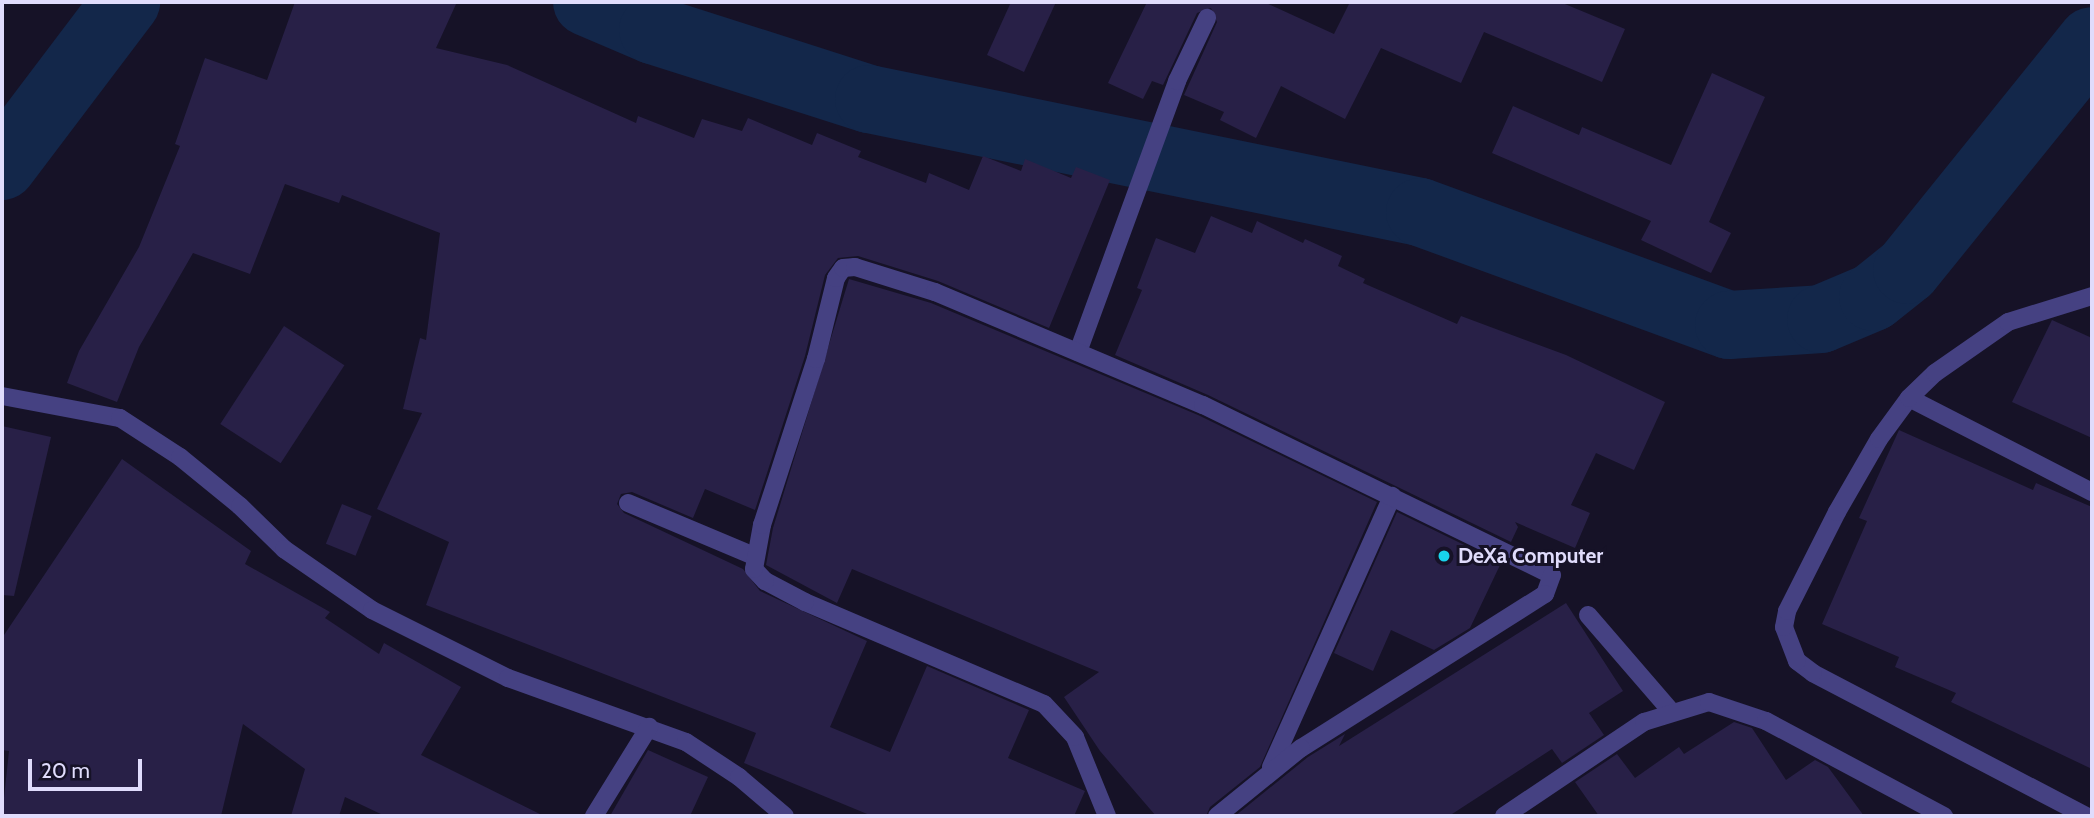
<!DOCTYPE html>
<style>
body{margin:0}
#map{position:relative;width:2094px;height:818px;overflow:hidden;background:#161227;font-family:Cabin,sans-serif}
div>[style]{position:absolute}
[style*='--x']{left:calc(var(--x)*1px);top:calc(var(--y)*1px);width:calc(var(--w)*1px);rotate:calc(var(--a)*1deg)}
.river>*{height:68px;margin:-34px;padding:0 34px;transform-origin:34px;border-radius:34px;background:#13274a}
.building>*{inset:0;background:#282047;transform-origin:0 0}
.lane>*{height:18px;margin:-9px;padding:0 9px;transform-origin:9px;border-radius:9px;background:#454182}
.street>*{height:18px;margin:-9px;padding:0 9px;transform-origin:9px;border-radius:9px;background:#454182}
.dots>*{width:19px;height:19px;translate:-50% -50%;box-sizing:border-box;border:4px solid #161227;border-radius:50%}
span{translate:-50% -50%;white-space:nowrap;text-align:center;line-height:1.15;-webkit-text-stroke:6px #161227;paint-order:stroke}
.poi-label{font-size:21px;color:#e0dcfc;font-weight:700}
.left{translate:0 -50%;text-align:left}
.frame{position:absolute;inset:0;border:4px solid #e0dcfc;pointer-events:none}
.scale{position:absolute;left:28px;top:759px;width:114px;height:32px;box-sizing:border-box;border:4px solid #e0dcfc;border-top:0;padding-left:9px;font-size:21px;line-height:24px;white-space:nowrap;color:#e0dcfc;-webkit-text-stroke:5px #161227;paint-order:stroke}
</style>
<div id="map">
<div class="river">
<div style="--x:587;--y:2;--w:72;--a:23"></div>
<div style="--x:653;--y:30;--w:227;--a:17.7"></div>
<div style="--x:869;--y:99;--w:562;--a:11.59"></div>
<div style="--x:1420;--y:212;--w:329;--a:20.1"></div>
<div style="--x:1729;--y:325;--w:92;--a:-3.7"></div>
<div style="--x:1821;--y:319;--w:56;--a:-22.9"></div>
<div style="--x:1873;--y:297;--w:43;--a:-38.5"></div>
<div style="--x:1907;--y:270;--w:294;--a:-51.1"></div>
<div style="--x:2;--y:166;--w:206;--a:-52.9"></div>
</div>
<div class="building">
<div style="clip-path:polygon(295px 2px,457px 2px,436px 48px,507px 65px,636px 123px,638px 116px,694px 138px,702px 119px,742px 131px,748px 118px,812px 145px,817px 133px,861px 151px,858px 157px,926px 183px,929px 173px,969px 190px,983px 156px,1021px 171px,1025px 159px,1071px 178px,1076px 167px,1110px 180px,1049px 328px,938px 281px,858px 256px,838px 258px,825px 275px,805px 356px,755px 510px,705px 489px,693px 518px,632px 492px,621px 494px,617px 504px,624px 513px,743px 569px,760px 591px,867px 641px,830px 727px,890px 752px,927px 666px,1029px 710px,1008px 758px,1085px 791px,1074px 816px,872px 816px,744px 763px,756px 733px,426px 605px,449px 542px,377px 509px,422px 413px,403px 409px,420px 338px,426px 340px,440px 233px,342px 195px,339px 203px,285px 184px,250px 274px,193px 253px,139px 347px,117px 402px,67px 383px,79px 351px,139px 247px,180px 146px,175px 144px,205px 58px,267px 80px)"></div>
<div style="clip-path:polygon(1011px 2px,1056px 2px,1024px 72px,987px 55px)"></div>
<div style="clip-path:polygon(1147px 2px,1264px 2px,1334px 34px,1350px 2px,1560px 2px,1625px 29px,1602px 82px,1484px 32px,1461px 83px,1381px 48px,1345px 119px,1281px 86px,1256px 138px,1220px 120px,1224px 112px,1184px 95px,1217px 22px,1211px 8px,1197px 13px,1163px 85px,1152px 81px,1143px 99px,1108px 83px)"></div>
<div style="clip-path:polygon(1712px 73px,1765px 97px,1709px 222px,1731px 233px,1711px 273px,1641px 240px,1651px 221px,1492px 153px,1513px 106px,1579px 135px,1582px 127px,1671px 165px)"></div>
<div style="clip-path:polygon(1211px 216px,1252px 233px,1257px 221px,1303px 243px,1305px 239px,1342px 256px,1338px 266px,1365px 279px,1363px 283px,1457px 324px,1461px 316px,1566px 355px,1665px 402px,1634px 470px,1596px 453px,1571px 505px,1590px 513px,1575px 548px,1515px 522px,1518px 527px,1511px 542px,1208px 395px,1115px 355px,1142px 290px,1137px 288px,1156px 238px,1195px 253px)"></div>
<div style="clip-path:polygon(849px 279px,931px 303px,1198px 415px,1377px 502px,1260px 767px,1210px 807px,1206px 816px,1156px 816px,1100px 751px,1064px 697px,1099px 672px,852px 569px,837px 603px,766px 565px,773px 528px)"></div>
<div style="clip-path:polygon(2052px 320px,2092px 338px,2092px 438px,2012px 402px)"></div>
<div style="left:284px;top:326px;width:72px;height:117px;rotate:33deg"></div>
<div style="clip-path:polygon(2px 426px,51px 437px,14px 596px,2px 595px)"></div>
<div style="clip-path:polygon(1899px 430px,2033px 490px,2036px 483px,2092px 507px,2092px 769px,1951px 702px,1956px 693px,1895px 667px,1899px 657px,1822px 624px,1867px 521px,1859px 518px)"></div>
<div style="clip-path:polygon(122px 459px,251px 551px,245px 564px,330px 612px,325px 618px,379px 654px,384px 643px,461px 687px,421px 755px,544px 816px,385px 816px,345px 797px,339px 816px,291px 816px,305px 769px,243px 724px,221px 816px,2px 816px,9px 751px,2px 750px,2px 638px)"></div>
<div style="left:342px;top:504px;width:32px;height:43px;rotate:22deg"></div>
<div style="clip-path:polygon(1397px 512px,1501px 563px,1470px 628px,1434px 650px,1391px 630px,1373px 671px,1334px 653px)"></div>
<div style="clip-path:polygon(1566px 603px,1623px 691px,1589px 713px,1604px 735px,1562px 763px,1552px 749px,1449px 816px,1235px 816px,1308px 757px,1345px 734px,1339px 746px)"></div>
<div style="clip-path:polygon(1734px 722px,1752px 728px,1786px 780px,1815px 760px,1828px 767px,1864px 816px,1599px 816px,1575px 782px,1617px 754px,1635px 778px,1679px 747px,1684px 754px)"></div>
<div style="clip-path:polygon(648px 750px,708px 777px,690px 816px,610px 816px)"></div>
</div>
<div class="lane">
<div style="--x:1588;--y:615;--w:127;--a:49.2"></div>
</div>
<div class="street">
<div style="--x:1078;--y:352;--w:289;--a:-69.9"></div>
<div style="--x:1177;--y:81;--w:70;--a:-64.5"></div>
<div style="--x:2;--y:396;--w:120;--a:10.6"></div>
<div style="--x:120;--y:418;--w:72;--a:33"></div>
<div style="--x:180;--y:457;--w:77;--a:39.2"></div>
<div style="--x:240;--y:506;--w:62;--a:44.3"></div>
<div style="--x:284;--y:549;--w:107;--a:34.7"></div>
<div style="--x:372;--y:610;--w:152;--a:26.6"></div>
<div style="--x:508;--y:678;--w:189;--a:19.8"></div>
<div style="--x:686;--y:742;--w:64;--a:33.4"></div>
<div style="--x:739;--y:777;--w:60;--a:40.3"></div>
<div style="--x:1909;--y:398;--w:206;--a:27.2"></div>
<div style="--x:628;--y:503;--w:137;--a:22.8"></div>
<div style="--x:1271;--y:767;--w:297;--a:-65.9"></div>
<div style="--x:594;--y:816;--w:105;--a:-58.3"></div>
<div style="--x:1107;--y:816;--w:85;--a:-112.1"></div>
<div style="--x:1075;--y:737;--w:45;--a:-133.2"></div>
<div style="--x:1044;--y:704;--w:260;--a:-156.9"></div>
<div style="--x:805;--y:602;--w:45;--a:-152.3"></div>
<div style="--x:765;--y:581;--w:16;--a:-133"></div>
<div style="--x:754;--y:569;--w:45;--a:-79.7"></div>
<div style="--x:762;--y:525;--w:175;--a:-72"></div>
<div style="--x:816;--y:359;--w:83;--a:-76.1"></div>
<div style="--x:836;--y:278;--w:12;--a:-55"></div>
<div style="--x:843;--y:268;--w:12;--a:-5"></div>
<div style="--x:855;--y:267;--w:84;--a:17.4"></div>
<div style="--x:935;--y:292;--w:291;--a:22.9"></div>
<div style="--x:1203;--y:405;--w:388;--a:26"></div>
<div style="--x:1552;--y:575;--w:20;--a:110"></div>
<div style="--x:1545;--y:594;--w:289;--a:147.7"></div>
<div style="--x:1301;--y:748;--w:108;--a:141"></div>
<div style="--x:1504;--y:816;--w:169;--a:-33.9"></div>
<div style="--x:1644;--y:722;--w:68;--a:-17.1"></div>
<div style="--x:1709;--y:702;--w:60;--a:18.4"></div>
<div style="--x:1766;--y:721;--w:202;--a:28.1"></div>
<div style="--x:2086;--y:816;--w:308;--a:-152.4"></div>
<div style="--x:1813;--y:673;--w:20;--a:-143"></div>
<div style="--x:1797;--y:661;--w:36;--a:-111"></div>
<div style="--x:1784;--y:627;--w:16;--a:-79"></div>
<div style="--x:1787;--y:611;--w:111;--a:-63.2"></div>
<div style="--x:1837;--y:512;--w:84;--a:-60.1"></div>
<div style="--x:1879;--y:439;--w:51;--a:-53.8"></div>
<div style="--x:1909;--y:398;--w:36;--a:-44"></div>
<div style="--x:1935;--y:373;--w:89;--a:-34.9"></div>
<div style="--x:2008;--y:322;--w:88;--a:-17.2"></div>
</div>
<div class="dots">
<div style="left:1444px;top:556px;background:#18d3ec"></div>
</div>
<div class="poi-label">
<span class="left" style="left:1458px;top:556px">DeXa Computer</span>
</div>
<div class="frame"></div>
<div class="scale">20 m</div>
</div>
